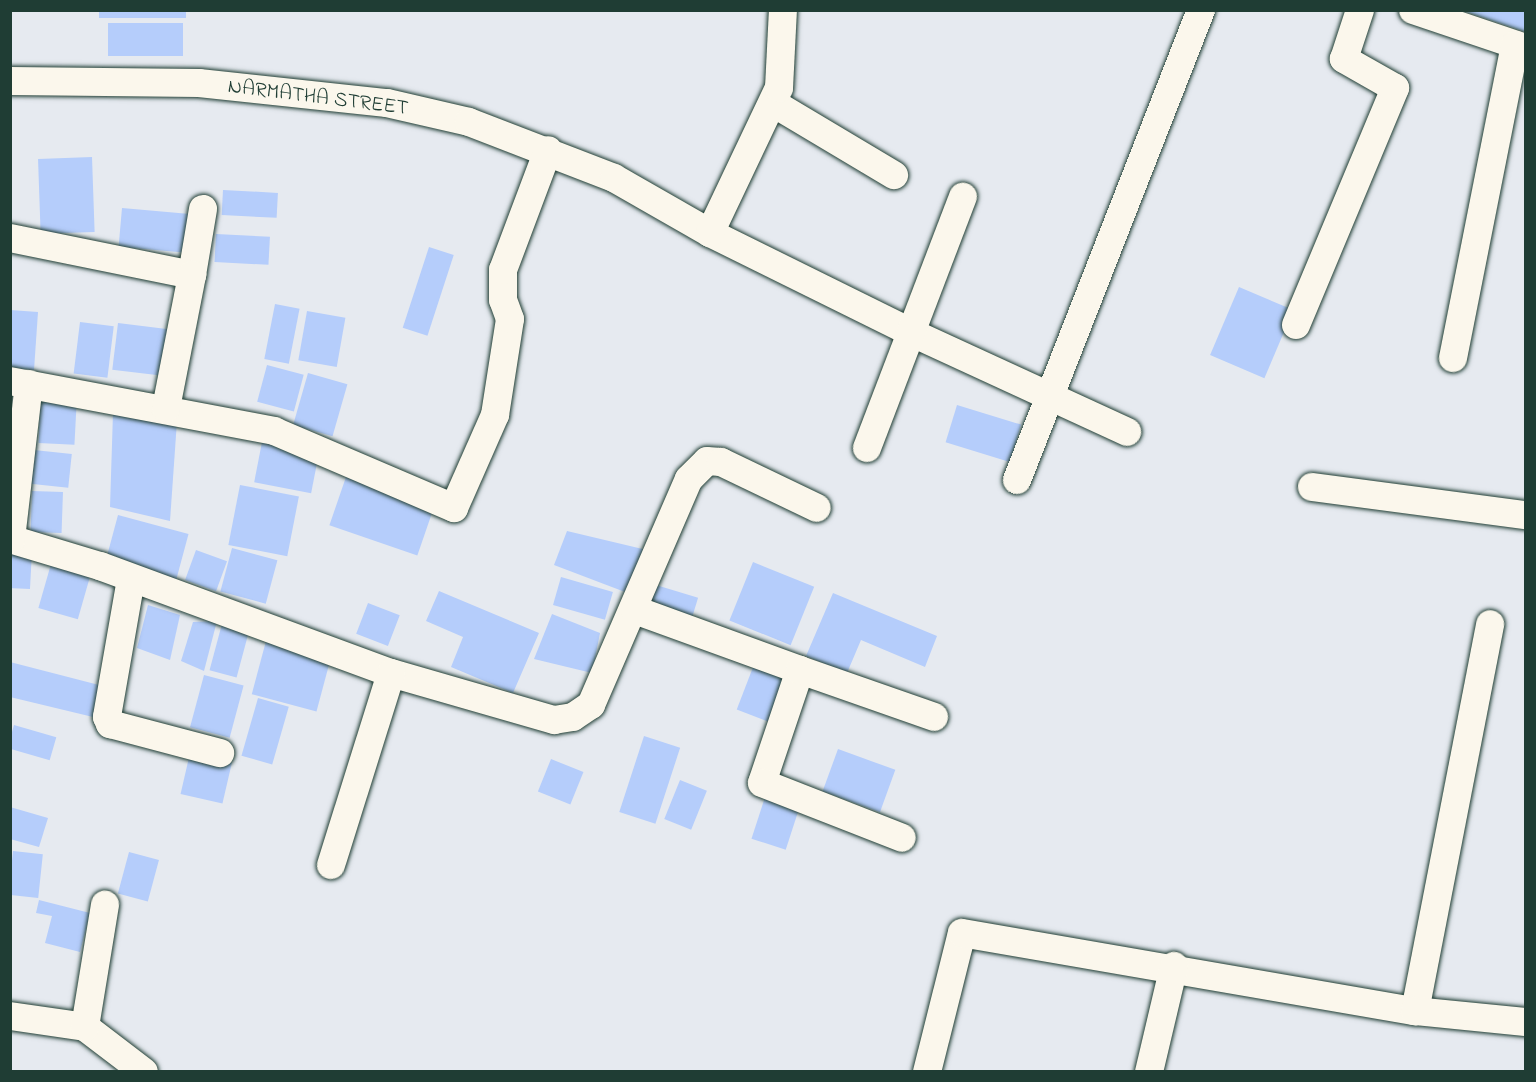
<!DOCTYPE html>
<style>
body{margin:0}
#map{position:relative;width:1536px;height:1082px;overflow:hidden;background:#e6eaf0;font-family:"Indie Flower",sans-serif}
div>[style]{position:absolute}
[style*='--x']{left:calc(var(--x)*1px);top:calc(var(--y)*1px);width:calc(var(--w)*1px);rotate:calc(var(--a)*1deg)}
.building>*{inset:0;background:#b5cdfb;transform-origin:0 0}
.roads{filter:drop-shadow(0 0 2px #1f3d34) drop-shadow(0 0 2px #1f3d34)}
.minor>*{height:28px;margin:-14px;padding:0 14px;transform-origin:14px;border-radius:14px;background:#fbf7ec}
span{translate:-50% -50%;white-space:nowrap;text-align:center;line-height:1.15;-webkit-text-stroke:4.5px #fbf7ec;paint-order:stroke}
.street-label{font-size:21px;color:#1f3d34}
.frame{position:absolute;inset:0;border:12px solid #1f3d34;pointer-events:none}
</style>
<div id="map">
<div class="building">
<div style="left:99px;top:10px;width:87px;height:8px"></div>
<div style="clip-path:polygon(1464px 10px,1526px 10px,1526px 32px,1464px 11px)"></div>
<div style="left:108px;top:23px;width:75px;height:33px"></div>
<div style="left:92px;top:157px;width:75px;height:54px;rotate:88deg"></div>
<div style="left:223px;top:190px;width:55px;height:25px;rotate:3deg"></div>
<div style="left:122px;top:208px;width:71px;height:39px;rotate:5deg"></div>
<div style="left:216px;top:234px;width:54px;height:28px;rotate:3deg"></div>
<div style="left:429px;top:247px;width:26px;height:85px;rotate:18deg"></div>
<div style="left:1239px;top:287px;width:59px;height:74px;rotate:23deg"></div>
<div style="left:275px;top:304px;width:25px;height:56px;rotate:11deg"></div>
<div style="clip-path:polygon(10px 310px,38px 312px,34px 370px,10px 368px)"></div>
<div style="left:307px;top:311px;width:39px;height:50px;rotate:10deg"></div>
<div style="left:80px;top:322px;width:34px;height:52px;rotate:7deg"></div>
<div style="left:118px;top:323px;width:51px;height:47px;rotate:7deg"></div>
<div style="left:267px;top:365px;width:38px;height:38px;rotate:15deg"></div>
<div style="left:308px;top:373px;width:41px;height:54px;rotate:16deg"></div>
<div style="left:41px;top:395px;width:36px;height:48px;rotate:3deg"></div>
<div style="left:957px;top:405px;width:67px;height:39px;rotate:17deg"></div>
<div style="clip-path:polygon(113px 413px,177px 421px,170px 521px,110px 507px)"></div>
<div style="left:262px;top:442px;width:58px;height:41px;rotate:11deg"></div>
<div style="left:34px;top:450px;width:38px;height:34px;rotate:6deg"></div>
<div style="left:346px;top:477px;width:93px;height:51px;rotate:19deg"></div>
<div style="left:240px;top:485px;width:60px;height:61px;rotate:11deg"></div>
<div style="left:32px;top:491px;width:31px;height:41px;rotate:2deg"></div>
<div style="left:118px;top:515px;width:73px;height:49px;rotate:15deg"></div>
<div style="clip-path:polygon(567px 531px,651px 551px,625px 592px,554px 565px)"></div>
<div style="left:232px;top:548px;width:47px;height:45px;rotate:15deg"></div>
<div style="left:10px;top:550px;width:22px;height:38px;rotate:3deg"></div>
<div style="left:196px;top:550px;width:33px;height:32px;rotate:20deg"></div>
<div style="left:53px;top:557px;width:41px;height:53px;rotate:16deg"></div>
<div style="left:753px;top:562px;width:66px;height:63px;rotate:22deg"></div>
<div style="left:561px;top:577px;width:54px;height:29px;rotate:16deg"></div>
<div style="left:656px;top:585px;width:44px;height:24px;rotate:17deg"></div>
<div style="clip-path:polygon(439px 591px,539px 633px,513px 693px,451px 667px,463px 637px,426px 621px)"></div>
<div style="clip-path:polygon(833px 593px,937px 636px,925px 667px,861px 640px,847px 673px,806px 656px)"></div>
<div style="left:368px;top:603px;width:34px;height:33px;rotate:21deg"></div>
<div style="clip-path:polygon(148px 605px,180px 615px,170px 660px,137px 648px)"></div>
<div style="clip-path:polygon(552px 614px,600px 633px,592px 673px,534px 659px)"></div>
<div style="left:223px;top:620px;width:28px;height:52px;rotate:15deg"></div>
<div style="clip-path:polygon(217px 621px,204px 671px,181px 661px,193px 622px)"></div>
<div style="left:266px;top:641px;width:67px;height:55px;rotate:15deg"></div>
<div style="clip-path:polygon(10px 662px,99px 685px,93px 717px,10px 697px)"></div>
<div style="left:755px;top:662px;width:34px;height:51px;rotate:21deg"></div>
<div style="left:204px;top:675px;width:41px;height:54px;rotate:15deg"></div>
<div style="left:258px;top:698px;width:32px;height:60px;rotate:16deg"></div>
<div style="left:14px;top:725px;width:44px;height:24px;rotate:16deg"></div>
<div style="left:644px;top:736px;width:38px;height:80px;rotate:18deg"></div>
<div style="left:838px;top:749px;width:61px;height:45px;rotate:20deg"></div>
<div style="left:190px;top:753px;width:43px;height:42px;rotate:13deg"></div>
<div style="left:551px;top:759px;width:35px;height:35px;rotate:22deg"></div>
<div style="left:680px;top:780px;width:29px;height:42px;rotate:22deg"></div>
<div style="left:766px;top:794px;width:36px;height:47px;rotate:18deg"></div>
<div style="clip-path:polygon(10px 807px,48px 818px,39px 847px,10px 839px)"></div>
<div style="left:13px;top:851px;width:30px;height:44px;rotate:6deg"></div>
<div style="left:129px;top:852px;width:31px;height:43px;rotate:15deg"></div>
<div style="clip-path:polygon(39px 900px,90px 913px,80px 952px,45px 943px,52px 916px,36px 913px)"></div>
</div>
<div class="roads">
<div class="minor">
<div style="--x:1413;--y:10;--w:119;--a:18.6"></div>
<div style="--x:10;--y:81;--w:189;--a:0.6"></div>
<div style="--x:199;--y:83;--w:189;--a:6.1"></div>
<div style="--x:387;--y:103;--w:84;--a:13"></div>
<div style="--x:469;--y:122;--w:155;--a:21.1"></div>
<div style="--x:614;--y:178;--w:111;--a:29.8"></div>
<div style="--x:710;--y:233;--w:223;--a:26.3"></div>
<div style="--x:910;--y:332;--w:239;--a:24.7"></div>
<div style="--x:773;--y:103;--w:141;--a:30.8"></div>
<div style="--x:710;--y:233;--w:161;--a:-64.6"></div>
<div style="--x:779;--y:88;--w:78;--a:-87.1"></div>
<div style="--x:10;--y:238;--w:186;--a:11.5"></div>
<div style="--x:192;--y:275;--w:67;--a:-80.5"></div>
<div style="--x:1296;--y:325;--w:257;--a:-67.3"></div>
<div style="--x:1395;--y:88;--w:59;--a:-150.4"></div>
<div style="--x:1344;--y:59;--w:52;--a:-71.9"></div>
<div style="--x:1453;--y:358;--w:319;--a:-78.8"></div>
<div style="--x:10;--y:381;--w:269;--a:10.7"></div>
<div style="--x:274;--y:431;--w:196;--a:23.2"></div>
<div style="--x:454;--y:508;--w:102;--a:-66.2"></div>
<div style="--x:495;--y:415;--w:97;--a:-81.1"></div>
<div style="--x:510;--y:319;--w:20;--a:-110"></div>
<div style="--x:503;--y:300;--w:30;--a:-90"></div>
<div style="--x:503;--y:270;--w:128;--a:-69.4"></div>
<div style="--x:166;--y:408;--w:136;--a:-78.9"></div>
<div style="--x:867;--y:448;--w:269;--a:-69.1"></div>
<div style="--x:1017;--y:480;--w:505;--a:-68.62"></div>
<div style="--x:1312;--y:487;--w:216;--a:7.5"></div>
<div style="--x:10;--y:539;--w:94;--a:16.7"></div>
<div style="--x:100;--y:566;--w:310;--a:20.2"></div>
<div style="--x:391;--y:673;--w:170;--a:16.1"></div>
<div style="--x:554;--y:720;--w:19;--a:-9"></div>
<div style="--x:573;--y:717;--w:22;--a:-34"></div>
<div style="--x:591;--y:705;--w:246;--a:-66.6"></div>
<div style="--x:689;--y:479;--w:25;--a:-45"></div>
<div style="--x:707;--y:461;--w:14;--a:4"></div>
<div style="--x:721;--y:462;--w:106;--a:25.6"></div>
<div style="--x:11;--y:539;--w:156;--a:-83.4"></div>
<div style="--x:131;--y:579;--w:140;--a:99.9"></div>
<div style="--x:107;--y:717;--w:8;--a:67"></div>
<div style="--x:110;--y:724;--w:114;--a:14.8"></div>
<div style="--x:635;--y:610;--w:176;--a:20"></div>
<div style="--x:800;--y:670;--w:119;--a:108.6"></div>
<div style="--x:762;--y:783;--w:150;--a:21.4"></div>
<div style="--x:800;--y:670;--w:142;--a:19.3"></div>
<div style="--x:331;--y:865;--w:201;--a:-72.6"></div>
<div style="--x:1415;--y:1011;--w:394;--a:-79"></div>
<div style="--x:10;--y:1016;--w:76;--a:8.3"></div>
<div style="--x:85;--y:1027;--w:74;--a:37.3"></div>
<div style="--x:85;--y:1027;--w:124;--a:-80.7"></div>
<div style="--x:927;--y:1072;--w:143;--a:-75.9"></div>
<div style="--x:962;--y:933;--w:460;--a:9.8"></div>
<div style="--x:1415;--y:1011;--w:112;--a:5.7"></div>
<div style="--x:1149;--y:1072;--w:109;--a:-76.7"></div>
</div>
</div>
<div class="street-label">
<span style="left:318px;top:98px;rotate:7deg">NARMATHA STREET</span>
</div>
<div class="frame"></div>
</div>
